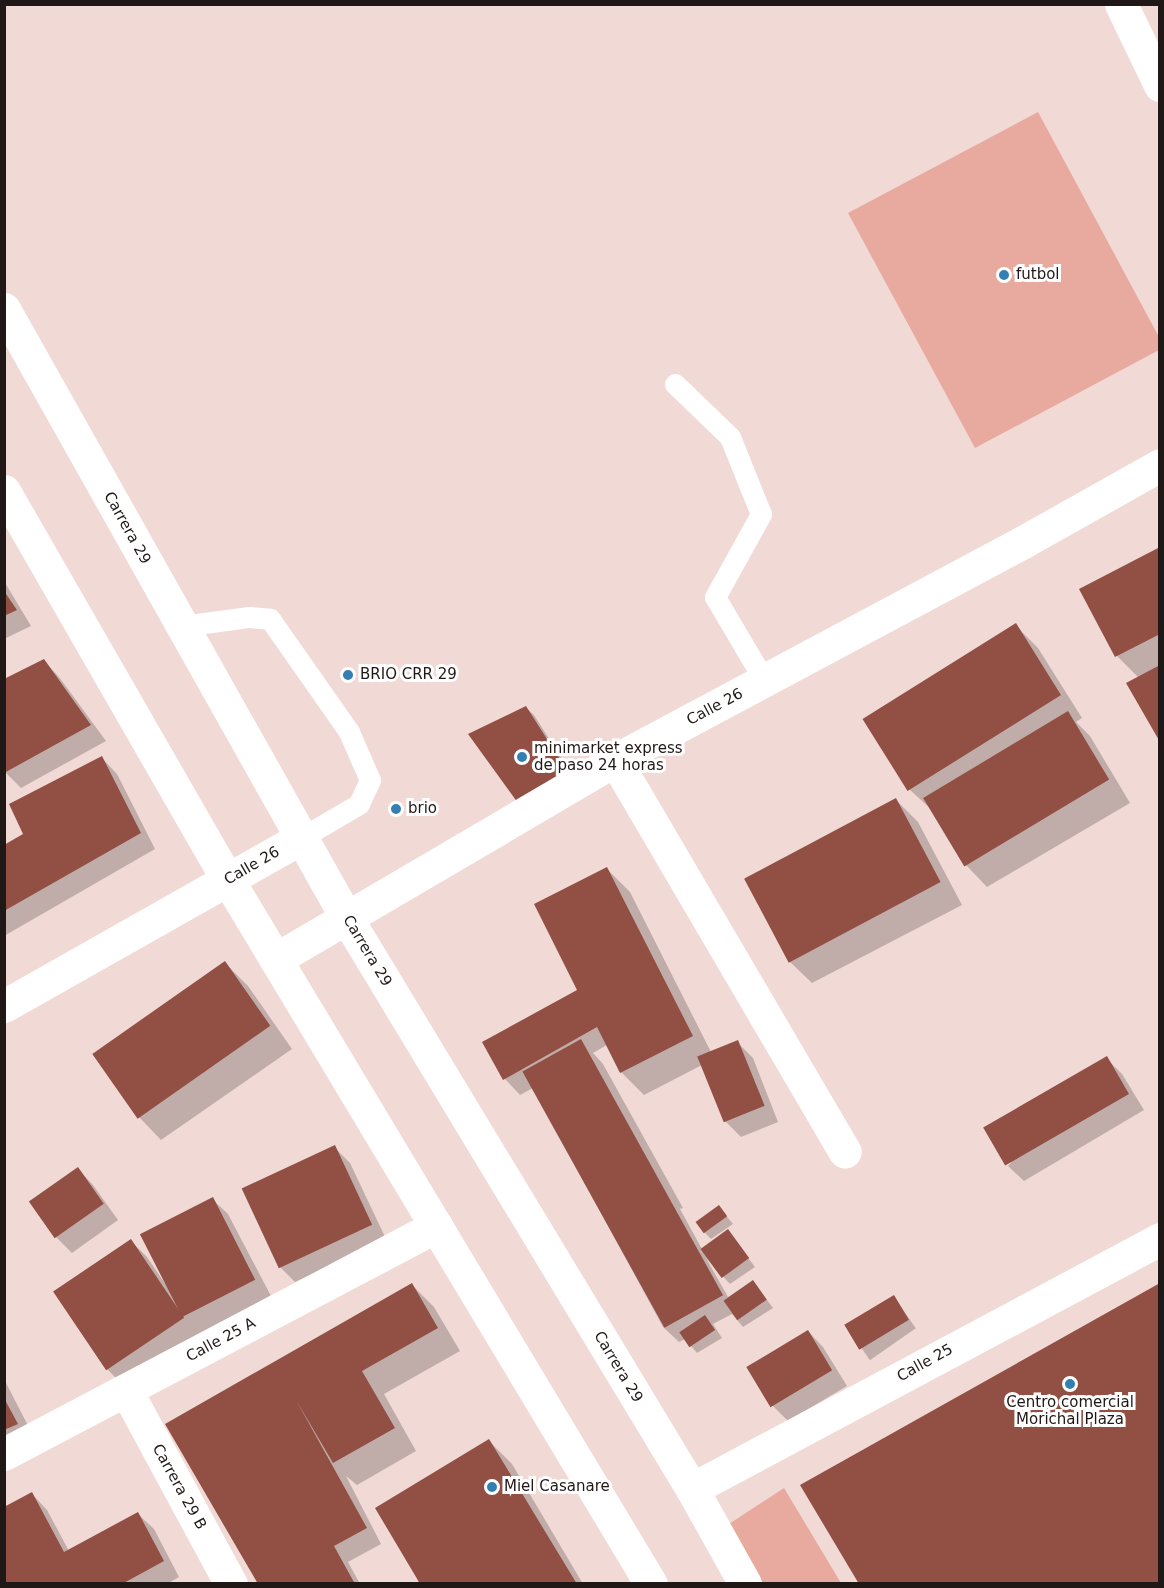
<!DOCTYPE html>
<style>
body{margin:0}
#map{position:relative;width:1164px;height:1588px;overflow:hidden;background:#f1d9d5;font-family:"DejaVu Sans",sans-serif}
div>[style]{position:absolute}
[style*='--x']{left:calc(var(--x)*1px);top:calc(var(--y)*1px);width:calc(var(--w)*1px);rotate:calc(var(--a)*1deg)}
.green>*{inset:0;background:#e8aa9e}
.shadow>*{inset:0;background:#0003;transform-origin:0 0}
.building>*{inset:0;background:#924f43;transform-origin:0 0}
.service>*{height:21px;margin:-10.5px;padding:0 10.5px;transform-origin:10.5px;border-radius:10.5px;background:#fff}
.minor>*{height:33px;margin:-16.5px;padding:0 16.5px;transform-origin:16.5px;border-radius:16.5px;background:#fff}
.secondary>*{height:33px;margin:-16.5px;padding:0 16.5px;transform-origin:16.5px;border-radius:16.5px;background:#fff}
.dots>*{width:16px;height:16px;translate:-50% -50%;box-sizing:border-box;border:3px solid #fff;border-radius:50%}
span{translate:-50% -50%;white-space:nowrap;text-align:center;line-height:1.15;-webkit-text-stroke:6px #fff;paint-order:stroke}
.poi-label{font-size:15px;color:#201816}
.left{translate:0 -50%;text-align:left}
.street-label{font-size:15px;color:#201816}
.frame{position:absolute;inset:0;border:6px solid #201816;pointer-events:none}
</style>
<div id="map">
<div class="green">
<div style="clip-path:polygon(1038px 112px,1159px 337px,1159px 350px,975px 448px,848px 213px)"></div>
<div style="clip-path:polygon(784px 1488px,841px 1583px,759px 1583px,726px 1526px)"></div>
</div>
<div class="shadow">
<div style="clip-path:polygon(1160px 549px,1160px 739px,1139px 678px,1117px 656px,1081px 590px)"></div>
<div style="clip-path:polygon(4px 581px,31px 626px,4px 639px)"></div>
<div style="clip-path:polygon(1015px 625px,1038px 648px,1082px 718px,1076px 722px,1090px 736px,1130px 803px,987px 887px,965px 864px,933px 811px,909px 789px)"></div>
<div style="clip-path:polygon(44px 661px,59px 677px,106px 741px,21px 788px,4px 771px)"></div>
<div style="clip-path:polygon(526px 708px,534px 715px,580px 788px,519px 802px)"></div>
<div style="clip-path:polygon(102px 758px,117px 774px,155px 849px,4px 936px,4px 847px,25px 835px)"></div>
<div style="clip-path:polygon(896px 800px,918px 822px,962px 905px,812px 983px,789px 961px,745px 878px)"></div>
<div style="clip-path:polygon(607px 869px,630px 892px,711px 1052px,737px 1042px,753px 1058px,778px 1122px,741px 1137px,725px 1121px,702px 1065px,644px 1095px,621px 1072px,607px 1045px,593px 1053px,603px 1064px,683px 1208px,680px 1209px,702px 1249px,728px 1231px,755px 1267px,730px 1284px,706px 1258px,728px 1297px,753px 1281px,773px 1308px,743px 1327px,732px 1314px,713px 1324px,722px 1338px,697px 1353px,685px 1339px,679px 1342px,663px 1327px,533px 1088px,520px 1095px,505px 1079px,484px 1043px,583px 998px)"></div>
<div style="clip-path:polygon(225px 963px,248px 986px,292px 1049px,161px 1140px,139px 1117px)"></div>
<div style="clip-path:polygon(1106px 1058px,1122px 1074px,1144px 1110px,1024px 1181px,1008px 1166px)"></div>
<div style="clip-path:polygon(334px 1147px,350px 1163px,387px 1241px,295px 1282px,280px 1267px)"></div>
<div style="clip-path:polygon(78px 1169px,93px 1185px,118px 1220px,72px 1253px,56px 1237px)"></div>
<div style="clip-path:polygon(212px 1199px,228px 1214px,271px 1296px,122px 1384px,107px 1369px,131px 1241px,147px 1257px,166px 1285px)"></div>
<div style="clip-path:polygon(719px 1207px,733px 1224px,711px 1239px,703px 1231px)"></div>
<div style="clip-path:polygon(412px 1285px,434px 1307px,460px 1351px,384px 1394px,416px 1451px,357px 1485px,346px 1476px,381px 1544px,348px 1562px,360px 1584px,259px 1584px,167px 1424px)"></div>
<div style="left:894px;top:1297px;width:38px;height:56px;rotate:55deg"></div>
<div style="clip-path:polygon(808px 1331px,823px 1347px,847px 1386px,788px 1421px,772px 1405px)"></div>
<div style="clip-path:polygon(4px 1379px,39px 1447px,4px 1465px)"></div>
<div style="clip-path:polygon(489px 1441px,512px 1464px,583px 1584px,422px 1584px)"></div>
<div style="clip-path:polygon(32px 1494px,47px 1510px,69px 1551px,138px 1514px,154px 1529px,179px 1577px,167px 1584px,4px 1584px)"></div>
</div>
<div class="building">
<div style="clip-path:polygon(1160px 547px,1160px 634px,1115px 657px,1079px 589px)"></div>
<div style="clip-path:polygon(4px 591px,17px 610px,4px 616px)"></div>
<div style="left:1016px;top:623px;width:85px;height:181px;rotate:58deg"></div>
<div style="clip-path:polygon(44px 659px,91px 725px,4px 773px,4px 679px)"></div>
<div style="clip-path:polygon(1160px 665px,1160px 742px,1126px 683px)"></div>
<div style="clip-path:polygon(526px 706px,573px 780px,518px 803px,468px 734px)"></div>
<div style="left:1068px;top:711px;width:80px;height:169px;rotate:59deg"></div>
<div style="clip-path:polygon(102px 756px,141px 833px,4px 911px,4px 845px,23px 834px,9px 804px)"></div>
<div style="left:896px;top:798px;width:95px;height:172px;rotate:62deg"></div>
<div style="clip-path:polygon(607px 867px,693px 1036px,620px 1073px,597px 1027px,503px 1080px,482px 1042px,577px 990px,534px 904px)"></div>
<div style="left:225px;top:961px;width:79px;height:162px;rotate:55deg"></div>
<div style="left:581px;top:1039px;width:293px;height:67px;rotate:61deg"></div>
<div style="left:738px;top:1040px;width:71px;height:44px;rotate:68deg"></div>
<div style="left:1107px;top:1056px;width:44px;height:143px;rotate:60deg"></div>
<div style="left:335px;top:1145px;width:88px;height:103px;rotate:65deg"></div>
<div style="left:78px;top:1167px;width:45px;height:60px;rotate:55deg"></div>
<div style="left:213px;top:1197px;width:93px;height:82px;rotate:63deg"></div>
<div style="left:719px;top:1205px;width:14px;height:29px;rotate:54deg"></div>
<div style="left:728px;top:1229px;width:36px;height:34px;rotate:54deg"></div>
<div style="left:131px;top:1239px;width:95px;height:94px;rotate:56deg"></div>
<div style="left:753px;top:1280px;width:24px;height:36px;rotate:55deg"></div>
<div style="clip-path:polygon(412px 1283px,438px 1328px,362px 1371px,395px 1428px,333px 1463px,296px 1400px,367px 1528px,334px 1546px,355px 1584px,258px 1584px,165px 1424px)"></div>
<div style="clip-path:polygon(1160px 1283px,1160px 1584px,859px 1584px,800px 1485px)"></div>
<div style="left:894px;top:1295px;width:29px;height:58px;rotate:59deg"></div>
<div style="left:705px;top:1315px;width:18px;height:31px;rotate:56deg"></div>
<div style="left:808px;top:1330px;width:47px;height:72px;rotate:59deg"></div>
<div style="clip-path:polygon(4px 1398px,18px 1424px,4px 1430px)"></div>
<div style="clip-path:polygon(489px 1439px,563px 1561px,577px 1584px,420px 1584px,416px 1577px,375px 1508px)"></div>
<div style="clip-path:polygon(32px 1492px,64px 1552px,138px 1512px,164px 1561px,122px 1584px,4px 1584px,4px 1507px)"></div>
</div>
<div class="service">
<div style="--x:675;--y:384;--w:76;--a:43.9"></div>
<div style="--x:730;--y:437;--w:83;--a:68.1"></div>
<div style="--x:761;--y:514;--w:95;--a:119"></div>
<div style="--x:715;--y:597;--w:96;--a:59.4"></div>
<div style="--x:182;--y:626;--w:68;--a:-7.7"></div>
<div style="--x:249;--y:617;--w:21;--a:5"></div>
<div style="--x:270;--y:619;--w:138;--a:55"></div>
<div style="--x:349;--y:732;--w:52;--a:66.4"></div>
<div style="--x:370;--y:780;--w:26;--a:115"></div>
<div style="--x:359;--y:804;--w:67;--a:149.6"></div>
</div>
<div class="minor">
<div style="--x:1121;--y:4;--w:90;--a:64.3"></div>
<div style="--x:615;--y:760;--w:454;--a:59.6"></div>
<div style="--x:276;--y:959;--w:393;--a:-30.4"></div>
<div style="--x:615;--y:760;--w:463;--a:-28.1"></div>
<div style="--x:1023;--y:542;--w:157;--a:-29.3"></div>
<div style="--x:4;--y:1006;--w:341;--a:-29.5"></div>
<div style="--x:126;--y:1390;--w:221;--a:61.6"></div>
<div style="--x:4;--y:1454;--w:489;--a:-27.8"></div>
<div style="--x:692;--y:1489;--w:531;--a:-28.11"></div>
</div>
<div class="secondary">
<div style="--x:4;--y:309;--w:698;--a:60.64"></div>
<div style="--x:346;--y:917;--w:669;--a:58.83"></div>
<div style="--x:692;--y:1489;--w:109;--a:60.8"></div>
<div style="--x:4;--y:491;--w:449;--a:60.1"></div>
<div style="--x:228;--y:880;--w:821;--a:59"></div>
</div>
<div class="dots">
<div style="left:1004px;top:275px;background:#337fb2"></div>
<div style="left:348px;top:675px;background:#337fb2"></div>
<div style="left:522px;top:757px;background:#337fb2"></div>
<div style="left:396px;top:809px;background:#337fb2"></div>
<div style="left:1070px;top:1384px;background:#337fb2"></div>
<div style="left:492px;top:1487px;background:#337fb2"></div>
</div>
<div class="poi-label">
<span class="left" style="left:1016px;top:275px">futbol</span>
<span class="left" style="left:360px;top:675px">BRIO CRR 29</span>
<span class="left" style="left:534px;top:757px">minimarket express<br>de paso 24 horas</span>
<span class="left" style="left:408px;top:809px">brio</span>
<span style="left:1070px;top:1411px">Centro comercial<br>Morichal Plaza</span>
<span class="left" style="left:504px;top:1487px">Miel Casanare</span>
</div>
<div class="street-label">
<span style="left:127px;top:528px;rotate:61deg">Carrera 29</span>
<span style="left:715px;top:707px;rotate:-28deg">Calle 26</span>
<span style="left:252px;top:866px;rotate:-30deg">Calle 26</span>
<span style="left:367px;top:951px;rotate:59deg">Carrera 29</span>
<span style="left:221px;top:1340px;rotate:-28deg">Calle 25 A</span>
<span style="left:925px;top:1363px;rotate:-29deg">Calle 25</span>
<span style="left:618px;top:1367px;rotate:59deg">Carrera 29</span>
<span style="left:179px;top:1487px;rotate:61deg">Carrera 29 B</span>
</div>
<div class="frame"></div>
</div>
